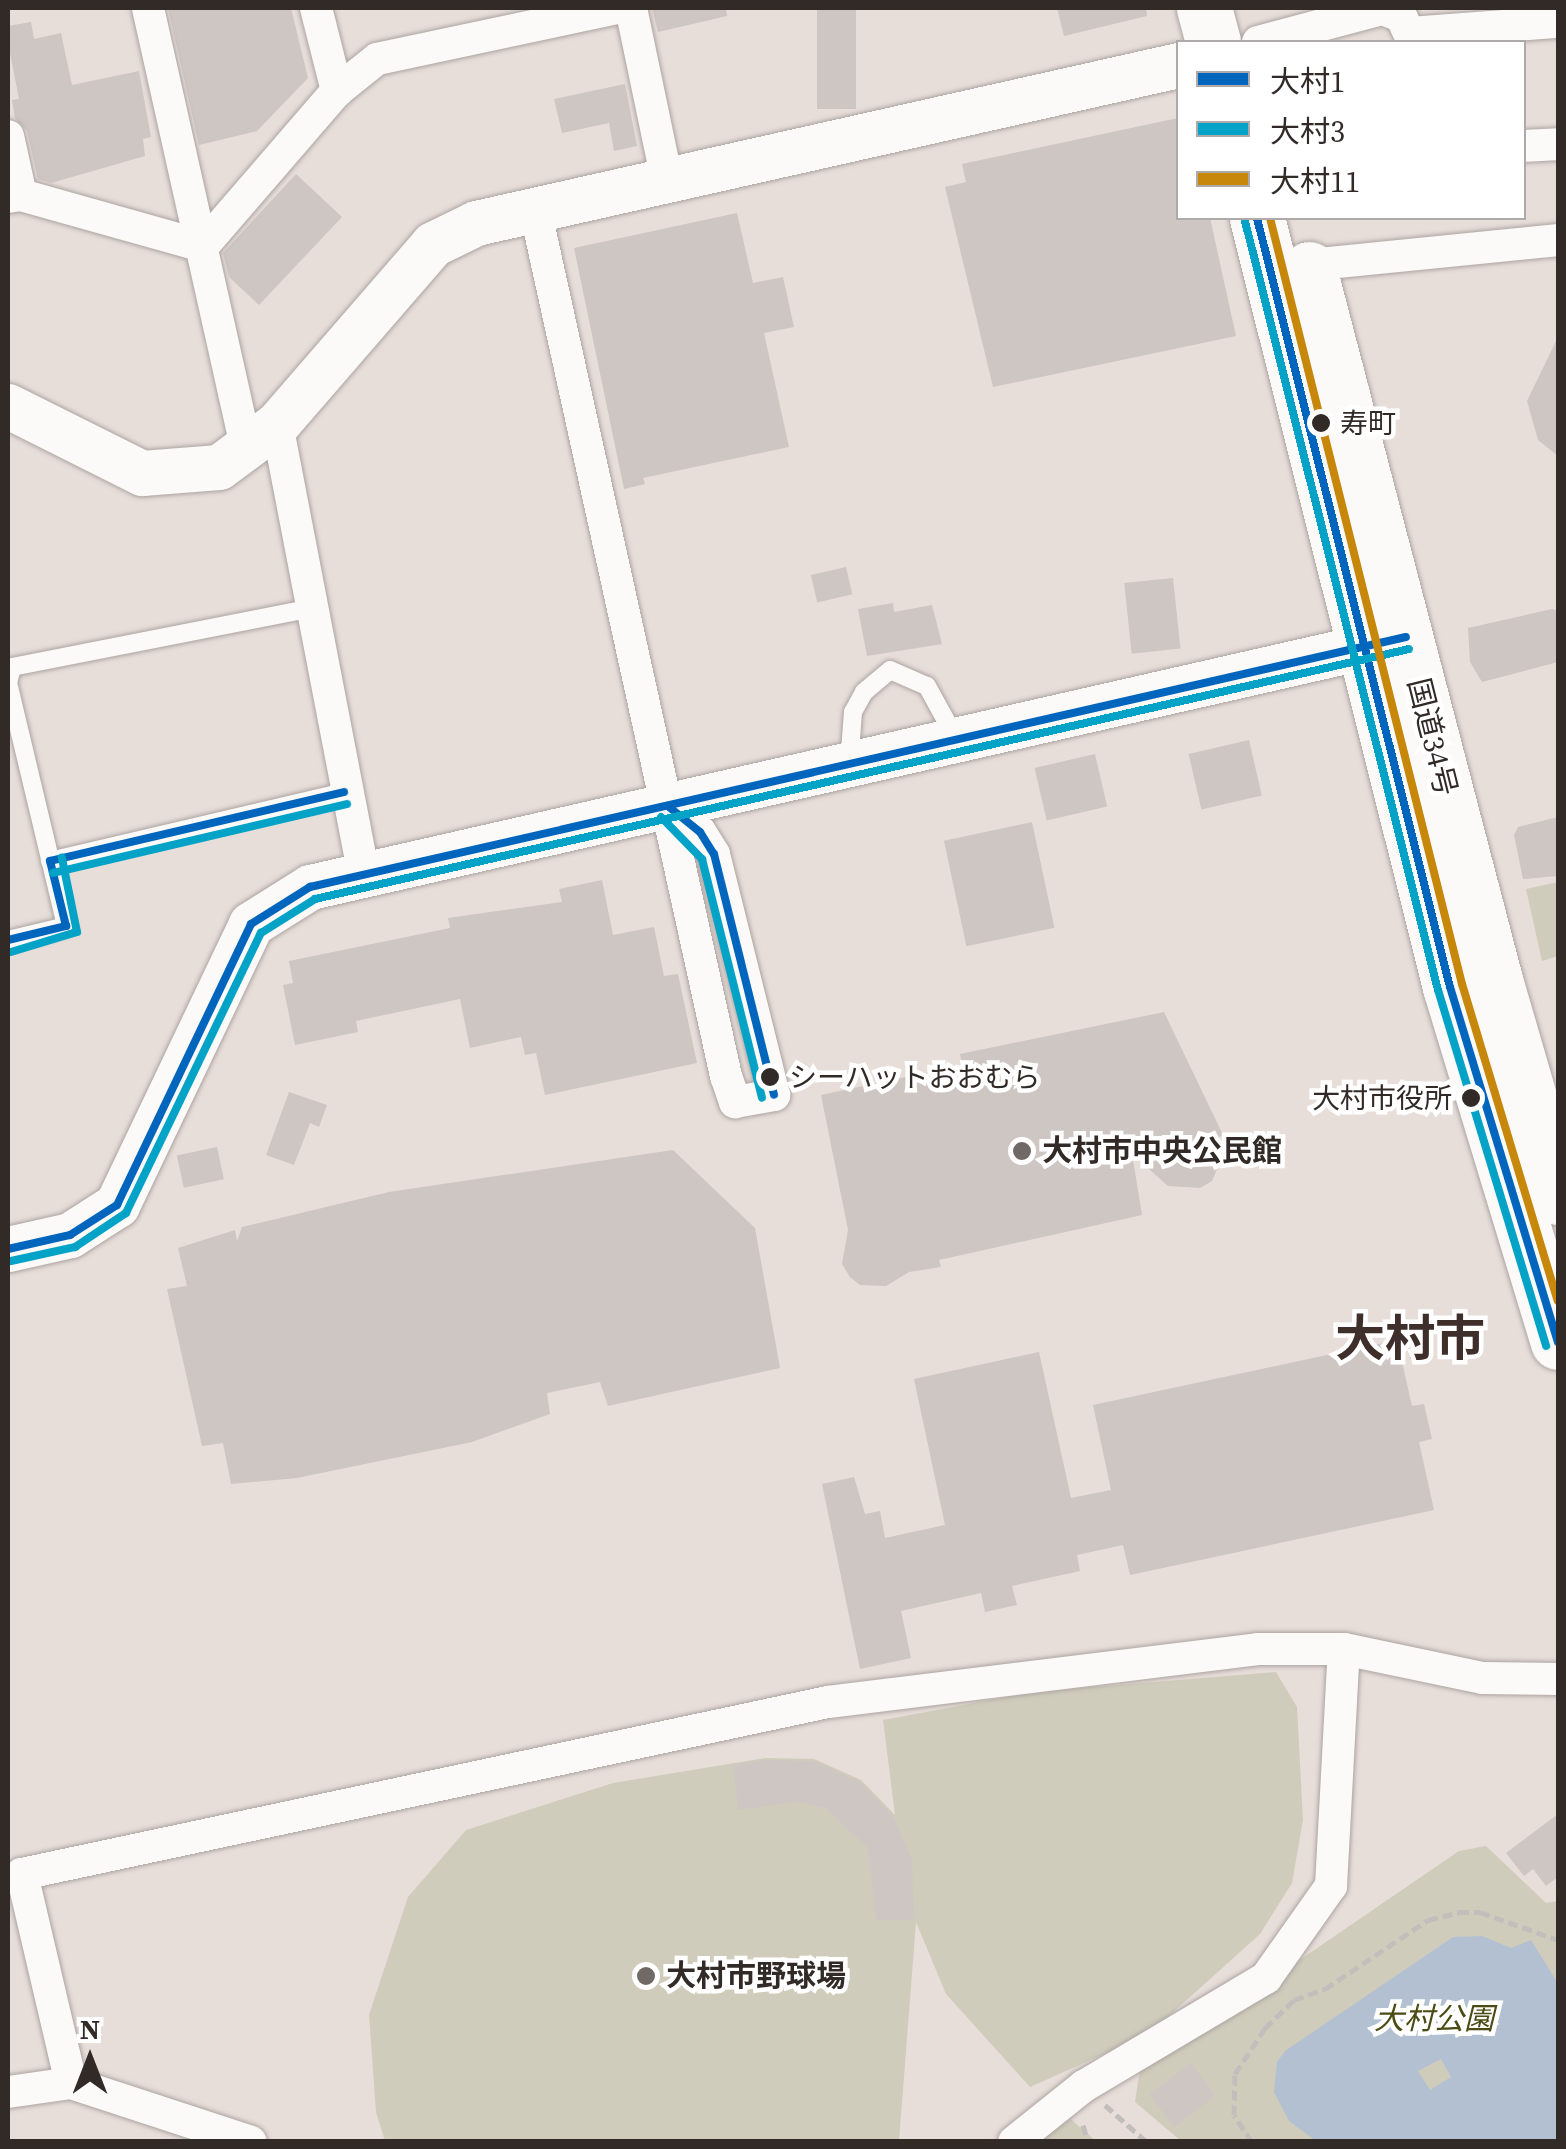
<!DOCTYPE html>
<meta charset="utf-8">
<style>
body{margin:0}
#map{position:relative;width:1566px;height:2149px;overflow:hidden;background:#e7ddd9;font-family:"Source Serif 4","Noto Sans JP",serif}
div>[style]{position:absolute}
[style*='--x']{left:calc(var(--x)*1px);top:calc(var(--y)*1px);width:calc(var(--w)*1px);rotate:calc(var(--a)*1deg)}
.green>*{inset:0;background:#d0ccbc}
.water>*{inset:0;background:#b2c0d1}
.building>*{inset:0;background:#cec6c3;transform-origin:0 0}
.path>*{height:5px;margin-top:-2.5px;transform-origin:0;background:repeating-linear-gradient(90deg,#c1bebc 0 10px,transparent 0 15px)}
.roads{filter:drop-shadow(0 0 2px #aca4a1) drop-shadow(0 0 2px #aca4a1)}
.lane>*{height:18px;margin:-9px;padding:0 9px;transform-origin:9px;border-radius:9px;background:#fbfaf9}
.street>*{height:32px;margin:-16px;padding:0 16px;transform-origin:16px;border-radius:16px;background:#fbfaf9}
.secondary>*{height:45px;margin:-22.5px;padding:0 22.5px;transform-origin:22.5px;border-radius:22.5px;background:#fbfaf9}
.highway>*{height:55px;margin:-27.5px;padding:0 27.5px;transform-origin:27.5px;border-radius:27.5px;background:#fbfaf9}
.bus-1>*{height:8px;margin:-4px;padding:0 4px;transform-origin:4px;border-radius:4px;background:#0065bd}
.bus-2>*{height:8px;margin:-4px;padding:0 4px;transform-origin:4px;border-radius:4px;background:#02a3c6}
.bus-3>*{height:8px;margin:-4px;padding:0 4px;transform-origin:4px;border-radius:4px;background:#c6870a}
.dots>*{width:28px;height:28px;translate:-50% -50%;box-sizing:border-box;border:5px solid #fff;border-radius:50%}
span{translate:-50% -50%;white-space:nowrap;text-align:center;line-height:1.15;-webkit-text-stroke:9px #fff;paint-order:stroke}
.bus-label{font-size:28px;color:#312a27}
.left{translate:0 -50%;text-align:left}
.right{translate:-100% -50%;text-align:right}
.street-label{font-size:30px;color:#312a27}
.poi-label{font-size:30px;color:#312a27;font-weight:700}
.park-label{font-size:30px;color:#4a4c14;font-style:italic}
.town-label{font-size:50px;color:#3e2f2a;font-weight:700}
.frame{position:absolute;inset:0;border:10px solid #312a27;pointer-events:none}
.legend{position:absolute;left:1176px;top:40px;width:350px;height:180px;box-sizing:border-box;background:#fff;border:2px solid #adaaa9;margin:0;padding:12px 18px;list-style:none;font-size:30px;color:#312a27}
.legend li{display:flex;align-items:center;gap:20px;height:50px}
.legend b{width:50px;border:2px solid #adaaa9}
.north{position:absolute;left:40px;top:2009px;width:100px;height:100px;-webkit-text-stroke:8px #fff;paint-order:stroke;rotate:0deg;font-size:28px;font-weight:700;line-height:40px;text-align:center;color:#312a27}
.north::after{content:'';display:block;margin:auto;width:35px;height:45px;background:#312a27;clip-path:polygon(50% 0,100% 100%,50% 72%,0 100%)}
</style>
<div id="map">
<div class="green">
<div style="clip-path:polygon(1558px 882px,1558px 956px,1542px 961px,1526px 889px)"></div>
<div style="clip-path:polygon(1276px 1672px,1297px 1707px,1303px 1820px,1292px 1883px,1260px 1934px,1149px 2034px,1030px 2087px,946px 1994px,916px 1922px,899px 2141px,385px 2141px,376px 2112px,369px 2015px,408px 1897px,466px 1830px,613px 1783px,765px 1758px,814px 1759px,861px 1780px,895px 1815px,883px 1720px,1033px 1692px)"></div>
<div style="clip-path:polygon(1486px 1846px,1546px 1903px,1558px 1901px,1558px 2141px,1181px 2141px,1135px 2102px,1140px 2069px,1459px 1851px)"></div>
<div style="clip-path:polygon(1067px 2116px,1096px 2141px,1034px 2142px)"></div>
</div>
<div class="water">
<div style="clip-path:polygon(evenodd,1482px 1936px,1511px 1948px,1531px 1940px,1557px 1982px,1558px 2141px,1316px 2141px,1289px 2121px,1274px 2092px,1277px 2062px,1285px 2051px,1453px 1937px,1482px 1936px,1441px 2059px,1451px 2077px,1430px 2090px,1418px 2071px,1441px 2059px)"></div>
</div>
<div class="building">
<div style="clip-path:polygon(168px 8px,291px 8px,308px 78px,257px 131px,199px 145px)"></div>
<div style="clip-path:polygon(652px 8px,726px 8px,727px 16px,658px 32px)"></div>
<div style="left:817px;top:8px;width:39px;height:101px"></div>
<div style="clip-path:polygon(1057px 8px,1146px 8px,1147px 16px,1064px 36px)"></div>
<div style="clip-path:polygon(31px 22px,34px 39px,61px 33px,72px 85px,139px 71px,151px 137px,143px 139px,145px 156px,51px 183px,38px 179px,27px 131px,15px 118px,12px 100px,19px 99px,8px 43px,8px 26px)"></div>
<div style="clip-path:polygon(625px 84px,637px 146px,614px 151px,609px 123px,562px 133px,554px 99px)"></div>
<div style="clip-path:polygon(1178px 118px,1178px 218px,1210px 218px,1236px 336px,993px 387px,945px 187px,966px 182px,962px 164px)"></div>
<div style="clip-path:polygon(296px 174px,342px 217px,259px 305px,229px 277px,223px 253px)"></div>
<div style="clip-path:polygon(737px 213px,753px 283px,783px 277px,794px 327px,764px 333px,789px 447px,643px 478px,645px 484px,624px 489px,574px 248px)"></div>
<div style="clip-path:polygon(1558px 337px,1558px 456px,1538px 440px,1527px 401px)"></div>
<div style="left:846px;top:567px;width:28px;height:36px;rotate:77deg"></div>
<div style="left:1173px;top:578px;width:71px;height:49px;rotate:84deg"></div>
<div style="clip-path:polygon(893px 603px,894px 612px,932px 605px,942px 644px,867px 656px,858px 609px)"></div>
<div style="clip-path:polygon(1552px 609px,1558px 611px,1558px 662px,1482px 682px,1470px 662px,1468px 628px)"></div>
<div style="left:1249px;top:740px;width:57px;height:62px;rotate:77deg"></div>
<div style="left:1095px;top:754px;width:54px;height:62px;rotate:77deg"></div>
<div style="clip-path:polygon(1558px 817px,1558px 876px,1523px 879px,1514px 835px,1518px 827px)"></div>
<div style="left:1032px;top:822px;width:108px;height:90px;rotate:78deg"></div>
<div style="clip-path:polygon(602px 880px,613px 935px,654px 927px,664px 976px,678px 974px,697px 1063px,545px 1095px,536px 1053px,525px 1055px,521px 1037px,470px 1048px,460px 999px,356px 1021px,358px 1032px,295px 1045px,283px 985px,293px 983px,289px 961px,450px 928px,448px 918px,562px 902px,559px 889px)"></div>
<div style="clip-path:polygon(1164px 1012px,1223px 1135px,1209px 1143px,1217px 1169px,1212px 1181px,1200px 1188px,1168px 1186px,1132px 1154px,1142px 1215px,939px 1260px,941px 1267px,909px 1272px,886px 1286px,860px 1285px,850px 1277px,842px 1264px,848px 1230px,821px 1095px,962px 1065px,960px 1054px)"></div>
<div style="clip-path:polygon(289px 1092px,327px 1105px,319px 1127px,310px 1123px,294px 1165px,266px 1155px)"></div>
<div style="left:217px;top:1147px;width:33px;height:41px;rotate:78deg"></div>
<div style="clip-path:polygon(673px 1150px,755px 1228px,780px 1368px,608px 1406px,600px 1382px,547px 1393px,550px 1414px,472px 1442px,297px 1478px,231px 1484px,223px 1443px,202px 1446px,167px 1289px,187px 1286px,178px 1248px,235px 1230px,237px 1241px,242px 1227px,389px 1192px)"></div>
<div style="clip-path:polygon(1397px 1340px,1412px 1406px,1424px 1404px,1432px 1439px,1419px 1442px,1434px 1510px,1130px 1575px,1123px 1545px,1077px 1555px,1080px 1571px,1012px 1586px,1017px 1605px,985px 1612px,981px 1593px,901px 1611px,911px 1658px,860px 1669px,822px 1484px,854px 1477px,865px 1514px,880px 1511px,885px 1538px,945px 1525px,914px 1379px,1039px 1352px,1071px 1498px,1111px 1490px,1093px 1405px)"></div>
<div style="clip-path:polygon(765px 1760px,814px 1761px,860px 1782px,893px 1816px,912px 1859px,914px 1920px,876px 1920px,868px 1848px,825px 1808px,798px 1802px,738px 1810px,733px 1765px)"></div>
<div style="clip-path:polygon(1558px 1814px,1558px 1877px,1546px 1886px,1533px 1869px,1524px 1876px,1506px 1853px)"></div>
<div style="left:1191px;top:2063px;width:41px;height:52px;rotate:53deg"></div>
</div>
<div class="path">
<div style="--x:1105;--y:2105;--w:56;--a:41.4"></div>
<div style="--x:1083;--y:2125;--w:18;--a:74"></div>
<div style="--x:1252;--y:2142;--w:32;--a:-124"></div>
<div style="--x:1234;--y:2115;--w:41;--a:-88.6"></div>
<div style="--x:1235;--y:2074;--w:55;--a:-56.9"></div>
<div style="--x:1265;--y:2028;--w:40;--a:-44"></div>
<div style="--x:1294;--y:2000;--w:33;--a:-20"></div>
<div style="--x:1325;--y:1989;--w:124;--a:-33.8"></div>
<div style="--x:1428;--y:1920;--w:32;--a:-14"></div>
<div style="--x:1459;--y:1912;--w:21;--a:0"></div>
<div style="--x:1480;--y:1912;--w:83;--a:19.7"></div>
</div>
<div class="roads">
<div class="lane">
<div style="--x:849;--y:765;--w:53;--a:-85.7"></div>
<div style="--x:853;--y:712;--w:23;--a:-61"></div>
<div style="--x:864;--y:692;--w:34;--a:-40"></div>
<div style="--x:890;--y:670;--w:40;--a:23.4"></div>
<div style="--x:927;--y:686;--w:58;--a:61.2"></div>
<div style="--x:50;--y:861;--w:302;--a:-13.2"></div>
<div style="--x:8;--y:940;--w:60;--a:-13.6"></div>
<div style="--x:66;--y:926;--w:250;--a:-103.4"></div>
<div style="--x:8;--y:683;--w:16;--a:-76"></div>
<div style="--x:12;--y:667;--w:307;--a:-11.1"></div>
</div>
<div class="street">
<div style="--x:148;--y:8;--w:453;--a:77.4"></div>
<div style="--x:316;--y:8;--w:86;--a:75.8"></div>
<div style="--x:631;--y:8;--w:176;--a:78.2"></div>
<div style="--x:1410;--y:33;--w:148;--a:-4.3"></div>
<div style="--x:1258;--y:42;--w:128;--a:-14.9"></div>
<div style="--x:1382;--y:9;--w:20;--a:20"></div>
<div style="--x:1401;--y:16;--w:29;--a:65"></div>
<div style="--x:8;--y:136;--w:60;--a:77.6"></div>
<div style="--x:1524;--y:146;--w:34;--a:-3"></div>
<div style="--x:8;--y:197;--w:13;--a:-9"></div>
<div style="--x:21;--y:195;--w:189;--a:15.7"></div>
<div style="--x:535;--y:209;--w:888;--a:77.58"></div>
<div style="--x:726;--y:1076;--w:28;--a:71"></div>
<div style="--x:735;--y:1102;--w:40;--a:-10"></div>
<div style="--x:774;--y:1095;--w:248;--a:-104"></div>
<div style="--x:714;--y:854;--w:26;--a:-122"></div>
<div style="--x:700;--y:832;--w:40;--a:-141"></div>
<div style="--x:203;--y:246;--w:205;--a:-49.2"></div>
<div style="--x:337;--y:91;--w:51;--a:-38.7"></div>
<div style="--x:377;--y:59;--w:245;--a:-12"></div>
<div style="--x:1308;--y:265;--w:251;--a:-5.7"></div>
<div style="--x:277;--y:424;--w:458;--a:79.1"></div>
<div style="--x:71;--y:2083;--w:215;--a:-103.2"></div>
<div style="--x:22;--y:1874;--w:824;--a:-12.05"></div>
<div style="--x:828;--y:1702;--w:433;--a:-7"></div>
<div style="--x:1258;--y:1649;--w:86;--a:0"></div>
<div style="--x:1344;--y:1649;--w:142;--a:11.8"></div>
<div style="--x:1483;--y:1678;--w:75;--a:0.8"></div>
<div style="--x:8;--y:2092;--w:64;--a:-8.1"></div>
<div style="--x:71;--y:2083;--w:189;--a:18.1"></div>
<div style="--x:1014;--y:2142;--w:90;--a:-38.7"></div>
<div style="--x:1084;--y:2086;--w:212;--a:-30.7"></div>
<div style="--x:1266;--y:1978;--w:113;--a:-54.8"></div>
<div style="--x:1331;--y:1886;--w:237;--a:-86.9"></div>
</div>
<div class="secondary">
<div style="--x:8;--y:406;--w:150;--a:26.6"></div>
<div style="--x:142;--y:473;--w:77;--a:-4.5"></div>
<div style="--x:219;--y:467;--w:72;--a:-36.6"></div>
<div style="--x:277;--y:424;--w:238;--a:-49.1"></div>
<div style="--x:433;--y:244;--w:48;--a:-26"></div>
<div style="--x:476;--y:223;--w:720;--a:-12.68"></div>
<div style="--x:8;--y:1249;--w:64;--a:-12.7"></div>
<div style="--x:70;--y:1235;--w:56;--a:-32.6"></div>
<div style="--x:117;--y:1205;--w:311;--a:-64.5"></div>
<div style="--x:251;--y:924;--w:70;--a:-32.1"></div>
<div style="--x:310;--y:887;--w:1116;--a:-12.84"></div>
</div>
<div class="highway">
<div style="--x:1204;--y:8;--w:35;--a:75"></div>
<div style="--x:1257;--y:218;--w:793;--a:75.91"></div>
<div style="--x:1450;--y:987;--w:371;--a:73.1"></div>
<div style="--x:1309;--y:269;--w:735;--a:75.34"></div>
<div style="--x:1495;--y:980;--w:226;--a:73.8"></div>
</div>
</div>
<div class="bus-1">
<div style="--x:1257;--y:218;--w:793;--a:75.91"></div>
<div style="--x:1450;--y:987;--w:371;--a:73.1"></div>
<div style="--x:669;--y:807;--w:40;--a:39"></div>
<div style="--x:700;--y:832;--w:26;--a:58"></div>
<div style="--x:714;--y:854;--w:248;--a:76"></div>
<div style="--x:50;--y:861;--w:302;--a:-13.2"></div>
<div style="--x:8;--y:940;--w:60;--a:-13.6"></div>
<div style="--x:66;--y:926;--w:67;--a:-103.8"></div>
<div style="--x:8;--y:1249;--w:64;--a:-12.7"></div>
<div style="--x:70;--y:1235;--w:56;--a:-32.6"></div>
<div style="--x:117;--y:1205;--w:311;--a:-64.5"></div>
<div style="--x:251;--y:924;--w:70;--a:-32.1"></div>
<div style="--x:310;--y:887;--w:1124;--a:-12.85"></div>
</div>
<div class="bus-2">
<div style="--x:1245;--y:221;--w:793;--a:75.91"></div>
<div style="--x:1438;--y:990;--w:372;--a:73.1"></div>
<div style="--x:661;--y:817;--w:59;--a:45.7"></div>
<div style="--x:702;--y:859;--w:246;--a:75.9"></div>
<div style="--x:53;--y:873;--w:302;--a:-13.2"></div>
<div style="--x:11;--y:952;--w:69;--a:-16.9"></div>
<div style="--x:77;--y:932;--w:76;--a:-101.5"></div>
<div style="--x:11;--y:1261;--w:66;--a:-12.3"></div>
<div style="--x:75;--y:1247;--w:61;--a:-33.7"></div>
<div style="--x:126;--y:1213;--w:311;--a:-64.3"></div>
<div style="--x:261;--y:933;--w:64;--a:-32.2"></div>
<div style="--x:315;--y:899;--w:1122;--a:-12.87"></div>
</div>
<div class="bus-3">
<div style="--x:1270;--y:218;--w:790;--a:75.93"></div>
<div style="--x:1462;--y:984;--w:331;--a:73.2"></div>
</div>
<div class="dots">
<div style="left:1321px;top:423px;background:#312a27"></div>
<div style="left:770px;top:1077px;background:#312a27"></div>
<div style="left:1471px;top:1098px;background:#312a27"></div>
<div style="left:1022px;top:1151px;background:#716965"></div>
<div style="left:646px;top:1976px;background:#716965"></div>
</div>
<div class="bus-label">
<span class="left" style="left:1340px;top:423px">寿町</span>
<span class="left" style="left:789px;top:1077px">シーハットおおむら</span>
<span class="right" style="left:1452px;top:1098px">大村市役所</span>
</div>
<div class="street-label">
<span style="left:1432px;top:737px;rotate:76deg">国道34号</span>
</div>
<div class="poi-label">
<span class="left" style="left:1042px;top:1151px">大村市中央公民館</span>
<span class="left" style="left:666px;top:1976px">大村市野球場</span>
</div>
<div class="park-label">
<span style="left:1434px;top:2019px">大村公園</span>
</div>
<div class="town-label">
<span style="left:1410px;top:1339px">大村市</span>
</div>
<div class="frame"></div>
<ul class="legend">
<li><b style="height:12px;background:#0065bd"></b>大村1</li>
<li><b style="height:12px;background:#02a3c6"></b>大村3</li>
<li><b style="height:12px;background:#c6870a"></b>大村11</li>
</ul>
<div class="north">N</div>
</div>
